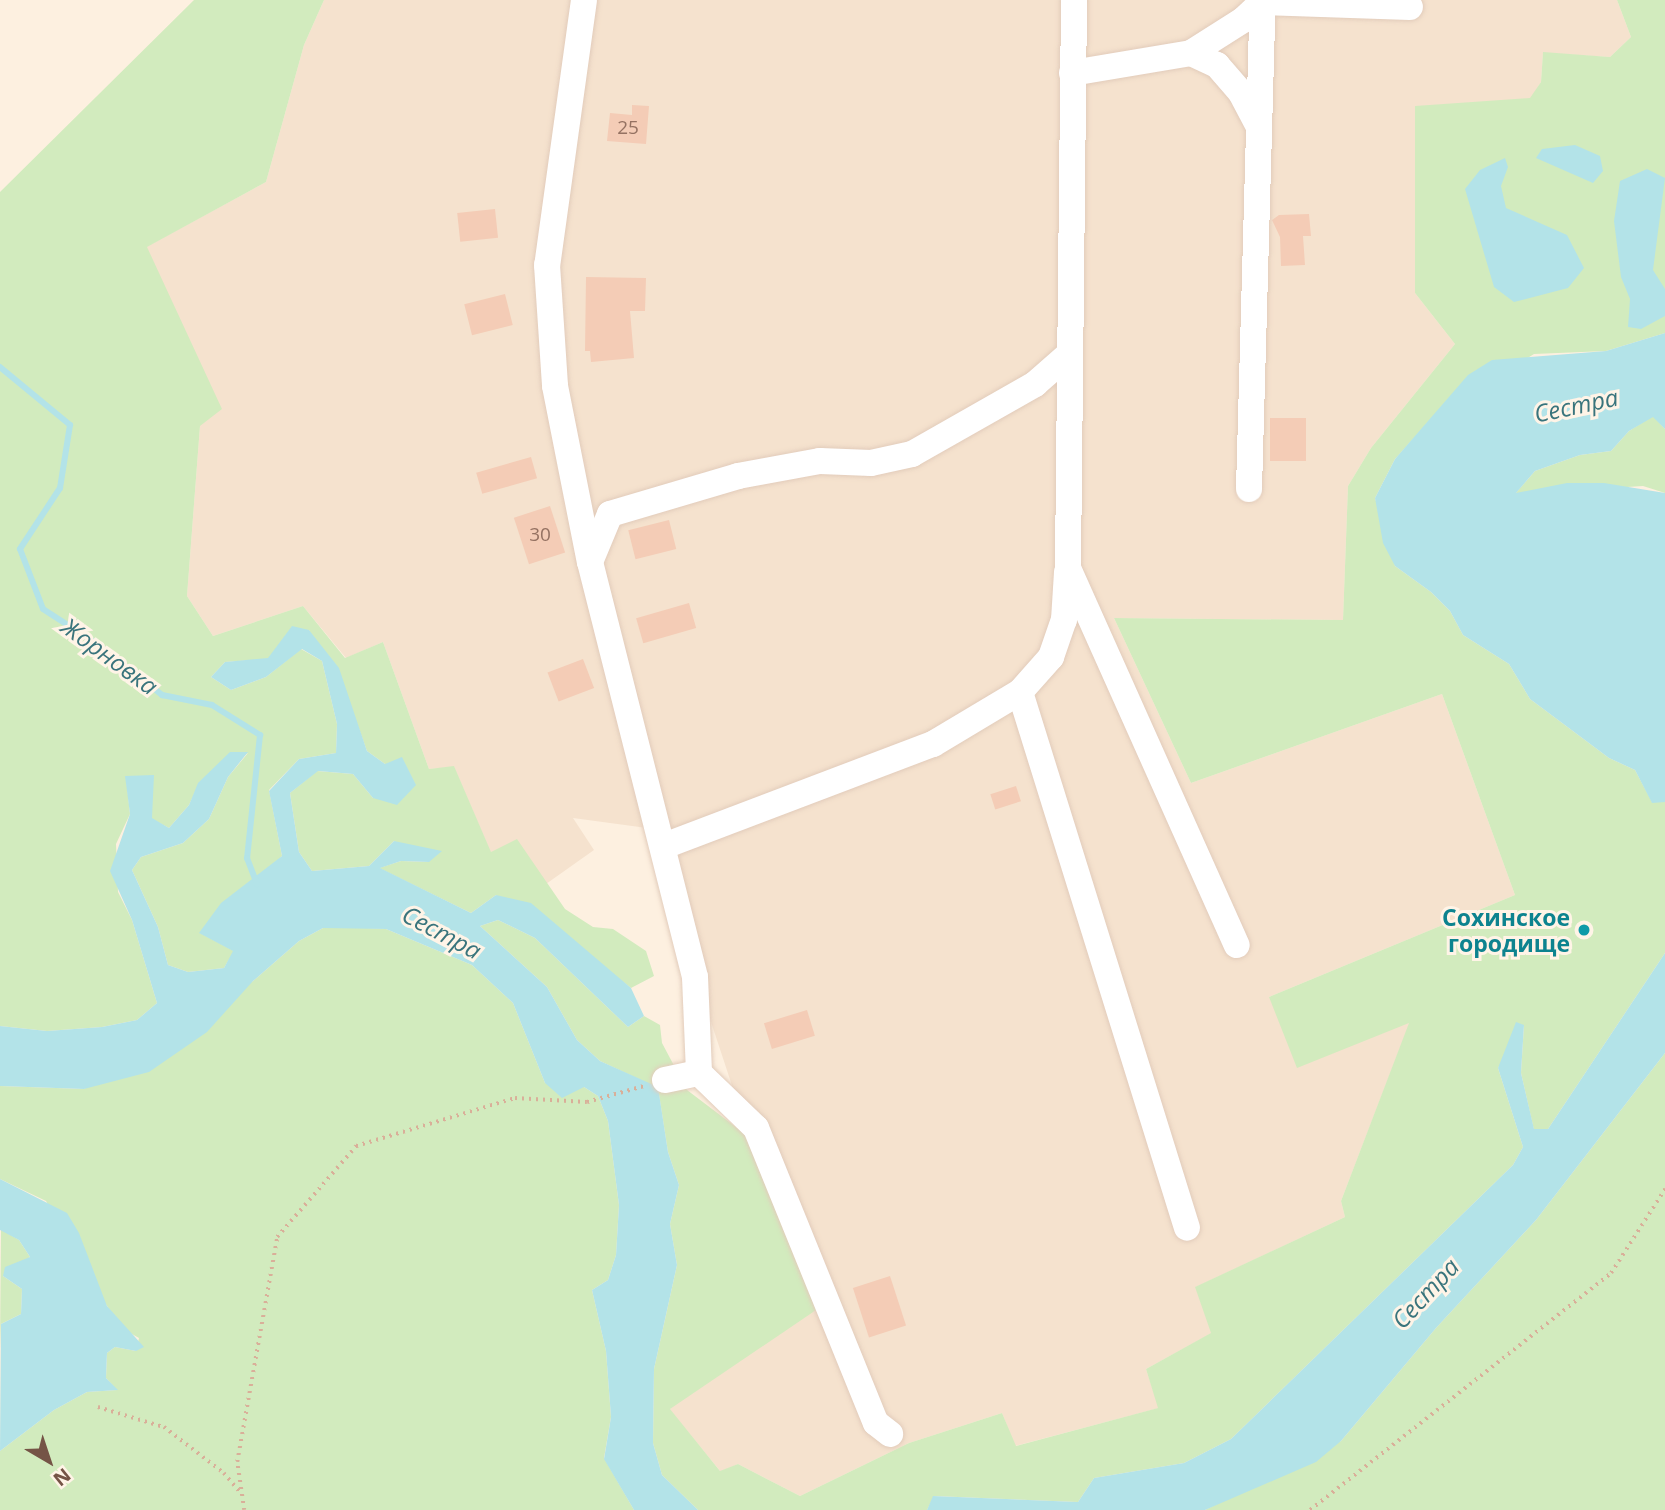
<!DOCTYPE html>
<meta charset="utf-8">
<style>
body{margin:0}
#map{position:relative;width:1665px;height:1510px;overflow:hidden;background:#fdf0e0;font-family:"Open Sans",sans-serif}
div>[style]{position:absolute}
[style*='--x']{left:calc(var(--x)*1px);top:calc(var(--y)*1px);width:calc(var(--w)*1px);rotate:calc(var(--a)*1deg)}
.residential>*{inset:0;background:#f5e2ce}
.green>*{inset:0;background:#d2ebbe}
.water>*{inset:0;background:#b3e3e8}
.stream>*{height:6px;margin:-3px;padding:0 3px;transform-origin:3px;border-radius:3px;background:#b3e3e8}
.building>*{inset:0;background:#f4ccb6;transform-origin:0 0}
.path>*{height:3.5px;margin-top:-1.75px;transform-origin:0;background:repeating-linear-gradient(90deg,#d9af99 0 2px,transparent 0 7px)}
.roads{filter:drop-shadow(0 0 2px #e2ccbb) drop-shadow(0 0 2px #e2ccbb)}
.minor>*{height:26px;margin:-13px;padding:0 13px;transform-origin:13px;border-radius:13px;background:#fff}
.dots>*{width:19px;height:19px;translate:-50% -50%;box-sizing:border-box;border:4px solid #fff4e7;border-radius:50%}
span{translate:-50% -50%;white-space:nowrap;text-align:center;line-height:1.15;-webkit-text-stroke:6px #fff4e7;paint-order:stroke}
.number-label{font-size:19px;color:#957262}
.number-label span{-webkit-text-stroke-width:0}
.culture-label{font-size:23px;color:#0d838f;font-weight:700}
.right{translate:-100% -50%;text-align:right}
.water-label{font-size:24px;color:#39747c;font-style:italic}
.north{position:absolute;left:14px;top:1426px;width:70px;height:70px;-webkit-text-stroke:5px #fff4e7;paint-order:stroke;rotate:141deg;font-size:19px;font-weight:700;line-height:28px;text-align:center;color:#755446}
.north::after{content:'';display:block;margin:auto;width:24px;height:32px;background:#755446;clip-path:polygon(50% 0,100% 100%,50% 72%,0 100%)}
</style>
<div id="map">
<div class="residential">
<div style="clip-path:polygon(324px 0,1617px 0,1631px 37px,1610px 57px,1543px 53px,1541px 82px,1415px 293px,1455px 344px,1371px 448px,1348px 486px,1343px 620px,1114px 618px,1191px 783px,1442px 694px,1515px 895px,1269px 997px,1410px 1022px,1341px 1201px,1345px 1217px,1196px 1287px,1212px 1333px,1146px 1369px,1159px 1408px,1015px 1446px,1002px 1413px,909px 1443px,800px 1496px,738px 1464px,721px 1472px,670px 1410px,749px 1137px,647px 828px,573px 818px,594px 850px,546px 884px,517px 840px,491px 853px,454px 767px,429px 769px,383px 642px,346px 658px,303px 606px,213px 636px,187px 596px,200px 426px,146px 247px,266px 182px,304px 45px)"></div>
</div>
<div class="green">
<div style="clip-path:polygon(194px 0,324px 0,304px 45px,266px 182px,147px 247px,222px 409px,200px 426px,187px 596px,213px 636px,303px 606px,345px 658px,383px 642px,429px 769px,454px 766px,491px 852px,517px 839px,565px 909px,593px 927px,613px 929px,646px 951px,654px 976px,631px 988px,581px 949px,496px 895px,471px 913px,379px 868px,401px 861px,429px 862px,394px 841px,369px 866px,312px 871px,299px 852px,290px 793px,317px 771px,353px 774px,373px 798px,385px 764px,367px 751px,354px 715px,309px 630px,268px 659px,225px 662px,211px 677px,231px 690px,266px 677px,301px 649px,322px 661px,337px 724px,336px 753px,299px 759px,269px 790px,282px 856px,200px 933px,234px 951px,224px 968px,188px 972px,168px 965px,158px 927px,132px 870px,141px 857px,183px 843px,209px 819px,228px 777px,248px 753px,199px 783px,189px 805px,169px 828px,152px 819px,126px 777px,130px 814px,116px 844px,118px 892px,132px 920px,157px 1003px,137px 1020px,102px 1027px,47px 1031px,0 1026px,0 192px)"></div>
<div style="clip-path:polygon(1617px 0,1665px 0,1665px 333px,1606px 351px,1534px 354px,1430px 420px,1395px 459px,1375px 498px,1395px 566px,1431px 592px,1450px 611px,1463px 635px,1509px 664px,1530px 699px,1609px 758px,1635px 770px,1652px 802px,1665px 802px,1665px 953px,1548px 1129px,1534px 1130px,1521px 1073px,1524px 1025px,1498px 1068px,1523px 1147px,1513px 1165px,1231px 1439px,1184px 1463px,1094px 1478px,1078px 1502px,934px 1496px,927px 1510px,698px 1510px,662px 1475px,653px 1443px,654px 1369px,677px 1265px,670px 1224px,679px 1185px,668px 1152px,658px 1088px,600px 1061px,577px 1040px,547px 987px,480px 926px,498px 920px,535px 938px,628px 1027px,644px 1016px,660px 1025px,662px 1043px,687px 1090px,749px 1137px,819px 1308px,670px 1409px,720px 1471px,738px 1464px,800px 1496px,909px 1443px,1002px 1413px,1016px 1446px,1158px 1408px,1146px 1369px,1211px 1333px,1195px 1287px,1345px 1217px,1341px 1201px,1409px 1023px,1297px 1068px,1269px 997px,1515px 895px,1442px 694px,1191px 783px,1114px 618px,1343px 620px,1348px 486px,1371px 448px,1455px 344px,1415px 293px,1415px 106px,1530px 98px,1541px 82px,1543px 52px,1610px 57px,1631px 37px)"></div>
<div style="clip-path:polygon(1653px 416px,1665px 429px,1665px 493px,1643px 486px,1515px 494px,1535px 471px,1580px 455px,1611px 451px,1629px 431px)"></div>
<div style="clip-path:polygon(349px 927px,386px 929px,472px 965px,513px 1003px,545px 1083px,584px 1087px,598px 1096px,608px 1121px,619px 1205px,616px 1255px,608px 1280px,592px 1290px,606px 1351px,611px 1417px,604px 1458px,634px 1510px,0 1510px,0 1451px,54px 1410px,87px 1392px,117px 1390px,106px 1378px,107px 1353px,115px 1347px,136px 1351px,139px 1338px,123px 1329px,107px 1306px,46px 1201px,0 1179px,0 1086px,84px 1089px,253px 981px,299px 941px,323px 928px)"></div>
<div style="clip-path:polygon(1665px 1053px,1665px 1510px,1205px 1510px,1341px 1441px,1436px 1328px,1536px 1220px)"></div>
<div style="clip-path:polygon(1px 1229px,19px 1240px,30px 1257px,3px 1276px,22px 1289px,21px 1314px,1px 1324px,0 1348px)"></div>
</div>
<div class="water">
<div style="clip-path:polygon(1575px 145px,1600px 156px,1603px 171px,1593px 183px,1536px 158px,1542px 149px)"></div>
<div style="clip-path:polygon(1505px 158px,1508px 167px,1501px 186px,1506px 208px,1567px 235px,1584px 268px,1568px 288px,1514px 302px,1494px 287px,1465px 189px,1480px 170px)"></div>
<div style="clip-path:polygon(1647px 169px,1665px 178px,1653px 270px,1665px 289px,1665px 316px,1641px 329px,1628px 327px,1630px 299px,1621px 277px,1614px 221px,1620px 181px)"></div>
<div style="clip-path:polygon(1665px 333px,1665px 429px,1653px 417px,1629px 431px,1611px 451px,1580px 455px,1535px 471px,1516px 493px,1567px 483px,1604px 483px,1665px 493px,1665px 802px,1652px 803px,1635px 770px,1609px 758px,1530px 699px,1509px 664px,1463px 635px,1450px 611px,1431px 592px,1395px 566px,1383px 543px,1375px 498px,1395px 459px,1468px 375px,1492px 360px,1606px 351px)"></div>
<div style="clip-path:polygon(292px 626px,309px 630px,339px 668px,367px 751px,385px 764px,402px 757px,416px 785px,397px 805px,373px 798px,353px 774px,318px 771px,290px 793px,299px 852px,312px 871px,369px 866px,394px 841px,442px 851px,429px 862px,401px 861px,380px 868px,471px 913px,496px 895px,531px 903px,631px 988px,644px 1016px,628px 1027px,535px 938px,498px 920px,480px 926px,547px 987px,577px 1040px,600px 1061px,658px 1087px,668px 1152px,679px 1185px,670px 1224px,677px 1265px,654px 1369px,653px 1443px,662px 1475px,698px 1510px,634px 1510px,604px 1459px,611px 1417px,606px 1351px,592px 1290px,608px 1280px,616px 1255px,619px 1205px,608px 1121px,598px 1096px,584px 1087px,562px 1098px,545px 1083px,513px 1003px,472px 965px,386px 929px,323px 928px,299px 941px,253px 981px,207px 1032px,149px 1072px,84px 1089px,0 1086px,0 1026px,47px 1031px,102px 1027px,137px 1020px,157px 1003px,132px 920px,110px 871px,130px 814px,125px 776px,154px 775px,152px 818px,169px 828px,189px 805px,198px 783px,230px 752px,248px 752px,228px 777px,209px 819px,183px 843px,141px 857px,132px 870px,158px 927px,168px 965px,188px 972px,224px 968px,233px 951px,199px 933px,221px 903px,282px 856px,269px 791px,299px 759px,336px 753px,337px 724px,322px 661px,302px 649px,266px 677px,231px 690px,211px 677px,225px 662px,268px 658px)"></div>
<div style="clip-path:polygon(1665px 953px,1665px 1053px,1536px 1220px,1436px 1328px,1341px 1441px,1316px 1462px,1205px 1510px,927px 1510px,933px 1496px,1078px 1502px,1094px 1478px,1184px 1463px,1231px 1439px,1513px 1165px,1523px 1147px,1498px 1068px,1516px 1022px,1524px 1025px,1521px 1073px,1534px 1129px,1548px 1129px)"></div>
<div style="clip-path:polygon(0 1179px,67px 1213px,79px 1233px,107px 1306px,144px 1347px,136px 1351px,115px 1347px,107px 1353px,106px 1378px,118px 1390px,87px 1392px,54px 1410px,0 1451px,1px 1324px,21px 1314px,22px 1289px,3px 1276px,5px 1267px,30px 1257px,19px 1240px,0 1230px)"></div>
</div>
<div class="stream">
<div style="--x:0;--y:367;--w:91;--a:39.6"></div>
<div style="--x:70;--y:425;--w:64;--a:99"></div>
<div style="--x:60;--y:488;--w:73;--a:123.3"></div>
<div style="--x:20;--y:549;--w:64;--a:69"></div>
<div style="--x:43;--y:609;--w:64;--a:32.9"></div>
<div style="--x:97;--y:644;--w:83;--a:38.1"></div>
<div style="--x:162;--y:695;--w:51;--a:11.3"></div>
<div style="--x:212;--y:705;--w:57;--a:32"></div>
<div style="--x:260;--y:735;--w:124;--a:96"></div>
<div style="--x:247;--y:858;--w:28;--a:69"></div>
</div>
<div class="building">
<div style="clip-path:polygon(632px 105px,649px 106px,646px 144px,607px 141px,610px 113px,632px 115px)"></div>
<div style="left:495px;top:209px;width:29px;height:38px;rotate:84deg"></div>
<div style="clip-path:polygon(1309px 214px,1311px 236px,1303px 236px,1305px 265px,1281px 266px,1280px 237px,1272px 220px,1279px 215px)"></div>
<div style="clip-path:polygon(586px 277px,646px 278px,645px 311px,630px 311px,634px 358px,591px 362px,590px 351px,585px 351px)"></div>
<div style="left:505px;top:294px;width:32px;height:42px;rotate:76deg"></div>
<div style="left:1270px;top:418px;width:36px;height:43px"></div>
<div style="left:531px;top:457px;width:22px;height:57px;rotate:74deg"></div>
<div style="left:550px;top:506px;width:49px;height:38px;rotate:72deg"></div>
<div style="left:669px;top:520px;width:30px;height:42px;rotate:76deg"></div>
<div style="left:689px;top:603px;width:26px;height:55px;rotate:74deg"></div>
<div style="left:583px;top:659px;width:31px;height:38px;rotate:69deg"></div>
<div style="left:1016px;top:786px;width:16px;height:27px;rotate:72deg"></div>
<div style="left:807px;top:1010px;width:27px;height:45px;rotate:73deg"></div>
<div style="left:890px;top:1276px;width:52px;height:39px;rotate:72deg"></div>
</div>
<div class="path">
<div style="--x:98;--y:1407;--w:69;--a:16.9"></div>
<div style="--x:164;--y:1427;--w:76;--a:37.5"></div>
<div style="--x:224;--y:1473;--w:25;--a:50"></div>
<div style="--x:244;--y:1510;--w:49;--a:-98.3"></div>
<div style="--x:237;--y:1462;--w:229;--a:-79.9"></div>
<div style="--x:277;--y:1237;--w:121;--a:-49"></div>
<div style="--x:356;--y:1146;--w:166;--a:-16.8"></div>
<div style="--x:515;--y:1098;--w:72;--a:3.2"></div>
<div style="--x:587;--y:1102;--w:59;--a:-15.7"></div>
<div style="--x:1310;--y:1510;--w:383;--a:-38.2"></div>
<div style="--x:1611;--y:1273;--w:100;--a:-57.3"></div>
</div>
<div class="roads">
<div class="minor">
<div style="--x:584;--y:0;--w:268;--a:97.9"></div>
<div style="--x:547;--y:265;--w:121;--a:86.2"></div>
<div style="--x:555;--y:386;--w:179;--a:78.8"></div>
<div style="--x:590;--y:562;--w:428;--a:75.8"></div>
<div style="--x:695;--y:977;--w:96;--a:87.6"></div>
<div style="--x:699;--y:1073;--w:79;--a:44"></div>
<div style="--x:756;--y:1128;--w:318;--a:67.9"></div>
<div style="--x:876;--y:1423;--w:18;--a:38"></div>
<div style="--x:1074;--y:0;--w:568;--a:90.61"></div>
<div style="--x:1068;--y:568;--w:413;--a:65.9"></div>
<div style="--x:1191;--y:53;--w:62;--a:-32.4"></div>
<div style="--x:1243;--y:20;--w:26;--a:-43"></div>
<div style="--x:1262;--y:2;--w:148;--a:1.9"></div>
<div style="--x:1072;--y:73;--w:121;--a:-9.5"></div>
<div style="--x:1191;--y:53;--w:29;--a:25"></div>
<div style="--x:1217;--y:65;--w:37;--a:49"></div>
<div style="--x:1241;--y:93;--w:36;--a:62"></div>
<div style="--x:1249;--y:489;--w:489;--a:-88.4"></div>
<div style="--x:590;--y:562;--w:52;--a:-67.4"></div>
<div style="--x:610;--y:514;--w:134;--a:-16.5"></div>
<div style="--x:738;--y:476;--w:83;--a:-10.4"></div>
<div style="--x:820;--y:461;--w:51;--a:2.2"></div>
<div style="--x:871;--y:463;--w:42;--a:-12.4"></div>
<div style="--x:912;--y:454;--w:142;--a:-29.6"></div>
<div style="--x:1035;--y:384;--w:44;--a:-41.3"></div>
<div style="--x:1020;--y:692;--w:561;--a:72.69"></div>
<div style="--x:664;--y:846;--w:288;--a:-20.8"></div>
<div style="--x:933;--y:744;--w:101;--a:-30.9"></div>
<div style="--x:1020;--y:692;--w:47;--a:-48.5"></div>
<div style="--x:1051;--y:657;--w:39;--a:-71"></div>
<div style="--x:1064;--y:620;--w:48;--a:-86.4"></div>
<div style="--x:665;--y:1080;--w:35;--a:-12"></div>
</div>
</div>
<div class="dots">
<div style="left:1584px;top:930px;background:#0f9aa8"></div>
</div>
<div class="number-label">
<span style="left:628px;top:128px">25</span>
<span style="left:540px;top:535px">30</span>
</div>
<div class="culture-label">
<span class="right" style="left:1570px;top:930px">Сохинское<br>городище</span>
</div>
<div class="water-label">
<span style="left:1576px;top:405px;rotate:-12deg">Сестра</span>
<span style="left:110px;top:656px;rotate:36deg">Жорновка</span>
<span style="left:442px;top:932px;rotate:28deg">Сестра</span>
<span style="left:1425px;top:1293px;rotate:-47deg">Сестра</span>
</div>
<div class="north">N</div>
</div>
